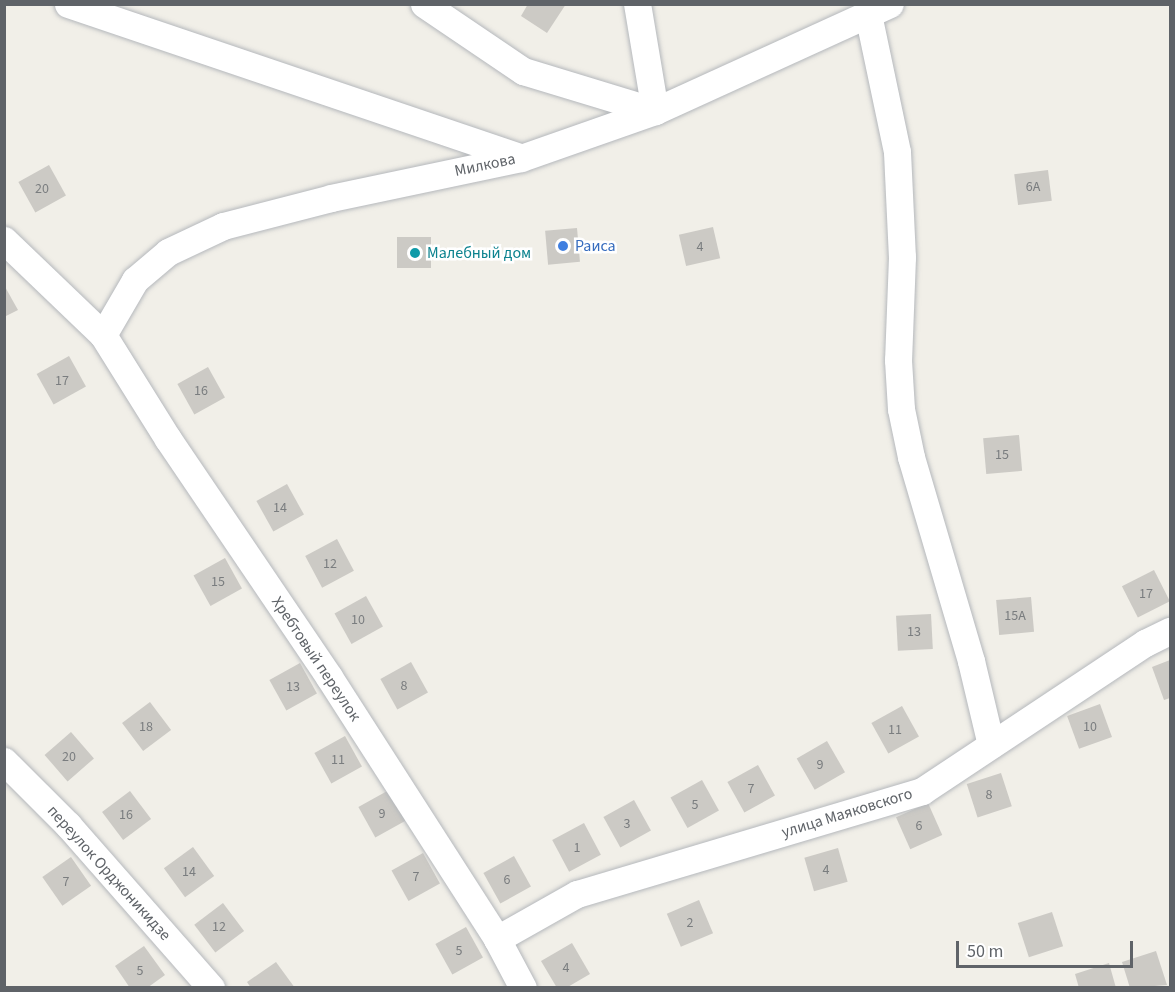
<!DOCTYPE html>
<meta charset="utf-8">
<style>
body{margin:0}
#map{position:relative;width:1175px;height:992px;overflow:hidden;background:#f1efe8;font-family:"Source Sans 3",sans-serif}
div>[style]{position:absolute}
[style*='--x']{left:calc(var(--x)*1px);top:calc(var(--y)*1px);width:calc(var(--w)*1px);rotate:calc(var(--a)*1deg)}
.building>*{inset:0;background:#cccac5;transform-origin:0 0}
.roads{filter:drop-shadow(0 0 2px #b5b8bc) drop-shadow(0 0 2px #b5b8bc)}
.minor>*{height:27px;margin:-13.5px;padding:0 13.5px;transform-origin:13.5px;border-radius:13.5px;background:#fff}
.dots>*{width:16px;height:16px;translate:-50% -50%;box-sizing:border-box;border:3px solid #fff;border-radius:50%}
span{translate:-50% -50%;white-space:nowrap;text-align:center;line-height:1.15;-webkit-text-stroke:5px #fff;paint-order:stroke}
.number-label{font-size:14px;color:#7a7d7f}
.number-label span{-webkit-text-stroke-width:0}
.street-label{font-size:16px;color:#5f6368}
.shop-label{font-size:16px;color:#366cbe}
.left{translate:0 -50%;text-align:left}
.culture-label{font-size:16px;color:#0d838f}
.frame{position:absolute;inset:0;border:6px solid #5f6368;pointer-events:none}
.scale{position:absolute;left:956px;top:941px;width:177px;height:27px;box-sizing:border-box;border:3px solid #5f6368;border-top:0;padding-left:8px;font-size:18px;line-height:21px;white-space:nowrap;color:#5f6368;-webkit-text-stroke:4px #fff;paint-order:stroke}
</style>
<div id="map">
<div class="building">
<div style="clip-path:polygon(528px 4px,566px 4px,547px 33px,521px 16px)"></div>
<div style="left:49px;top:165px;width:35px;height:35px;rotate:61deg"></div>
<div style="left:1048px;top:170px;width:31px;height:34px;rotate:83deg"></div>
<div style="left:713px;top:227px;width:32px;height:35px;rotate:77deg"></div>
<div style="left:577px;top:228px;width:34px;height:32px;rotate:85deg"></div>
<div style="left:397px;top:237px;width:34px;height:31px"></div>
<div style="clip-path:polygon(4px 285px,18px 310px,4px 317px)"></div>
<div style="left:69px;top:356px;width:35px;height:37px;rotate:61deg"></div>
<div style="left:208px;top:367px;width:35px;height:35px;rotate:61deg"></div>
<div style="left:1019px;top:435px;width:36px;height:36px;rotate:85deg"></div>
<div style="left:287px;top:484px;width:35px;height:35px;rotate:61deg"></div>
<div style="left:337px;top:539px;width:36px;height:36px;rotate:62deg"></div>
<div style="left:225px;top:558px;width:35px;height:36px;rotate:61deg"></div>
<div style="left:1154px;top:570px;width:35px;height:36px;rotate:63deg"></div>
<div style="left:366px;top:596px;width:35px;height:36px;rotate:61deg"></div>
<div style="left:1031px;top:597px;width:35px;height:35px;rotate:85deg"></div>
<div style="left:931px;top:614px;width:35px;height:35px;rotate:87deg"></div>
<div style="clip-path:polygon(1170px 660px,1170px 698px,1164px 700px,1152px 667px)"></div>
<div style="left:411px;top:662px;width:35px;height:35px;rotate:61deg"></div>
<div style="left:300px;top:663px;width:35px;height:35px;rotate:61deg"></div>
<div style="left:150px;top:702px;width:35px;height:35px;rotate:53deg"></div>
<div style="left:1100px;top:704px;width:35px;height:35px;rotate:70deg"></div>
<div style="left:902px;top:706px;width:35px;height:35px;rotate:61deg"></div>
<div style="left:71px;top:732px;width:35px;height:35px;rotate:49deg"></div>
<div style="left:345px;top:736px;width:35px;height:35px;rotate:61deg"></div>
<div style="left:827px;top:741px;width:36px;height:35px;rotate:60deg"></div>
<div style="left:758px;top:765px;width:35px;height:35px;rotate:61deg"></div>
<div style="left:1001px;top:773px;width:35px;height:36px;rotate:72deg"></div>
<div style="left:702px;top:780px;width:35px;height:36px;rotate:61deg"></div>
<div style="left:389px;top:790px;width:35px;height:35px;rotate:61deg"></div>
<div style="left:130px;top:791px;width:35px;height:35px;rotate:53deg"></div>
<div style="left:634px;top:800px;width:35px;height:35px;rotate:61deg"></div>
<div style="left:928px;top:803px;width:35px;height:35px;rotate:66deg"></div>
<div style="left:584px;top:823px;width:36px;height:36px;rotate:62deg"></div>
<div style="left:193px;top:847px;width:36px;height:36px;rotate:54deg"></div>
<div style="left:838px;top:848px;width:35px;height:35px;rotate:74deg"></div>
<div style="left:423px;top:853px;width:35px;height:36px;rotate:61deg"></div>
<div style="left:514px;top:856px;width:35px;height:35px;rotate:61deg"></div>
<div style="left:71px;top:857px;width:35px;height:35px;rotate:55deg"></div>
<div style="left:699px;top:900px;width:36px;height:35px;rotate:67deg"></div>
<div style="left:223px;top:903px;width:35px;height:36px;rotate:53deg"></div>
<div style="left:1052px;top:912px;width:36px;height:36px;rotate:72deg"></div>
<div style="left:466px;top:927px;width:35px;height:35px;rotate:61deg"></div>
<div style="clip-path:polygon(572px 943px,590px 974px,566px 988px,557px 988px,541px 961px)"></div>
<div style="clip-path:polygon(144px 946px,165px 975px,147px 988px,130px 988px,115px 966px)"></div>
<div style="clip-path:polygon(1156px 951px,1167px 985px,1130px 988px,1122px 962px)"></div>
<div style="clip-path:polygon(276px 962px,295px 988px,251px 988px,247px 982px)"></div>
<div style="clip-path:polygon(1109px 963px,1116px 988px,1079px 988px,1075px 974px)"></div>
</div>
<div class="roads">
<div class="minor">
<div style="--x:68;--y:4;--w:477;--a:18.7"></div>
<div style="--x:424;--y:4;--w:120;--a:34.1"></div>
<div style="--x:523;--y:71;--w:138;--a:16.9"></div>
<div style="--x:655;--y:111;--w:109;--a:-99.5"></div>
<div style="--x:868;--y:14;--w:141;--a:78.1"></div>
<div style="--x:897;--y:152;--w:105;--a:87.3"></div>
<div style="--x:902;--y:257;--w:103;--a:92.2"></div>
<div style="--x:898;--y:360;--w:49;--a:86.5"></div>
<div style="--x:901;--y:409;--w:49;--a:78.2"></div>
<div style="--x:911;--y:457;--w:213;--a:73.6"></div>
<div style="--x:971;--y:661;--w:86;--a:76.6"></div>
<div style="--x:4;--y:240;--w:137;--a:43.8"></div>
<div style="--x:103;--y:335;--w:123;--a:58"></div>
<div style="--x:168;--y:439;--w:287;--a:55.9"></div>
<div style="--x:329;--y:677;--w:311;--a:57.3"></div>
<div style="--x:497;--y:939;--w:55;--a:62"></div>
<div style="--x:103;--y:335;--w:64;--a:-59.8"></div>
<div style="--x:135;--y:280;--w:43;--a:-40.3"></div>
<div style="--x:168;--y:252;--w:61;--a:-25.3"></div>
<div style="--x:223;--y:226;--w:112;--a:-14.5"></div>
<div style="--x:331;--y:198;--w:194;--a:-11.9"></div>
<div style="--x:521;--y:158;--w:142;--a:-19.3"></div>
<div style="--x:655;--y:111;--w:258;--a:-24.5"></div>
<div style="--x:4;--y:761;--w:91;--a:45"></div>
<div style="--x:68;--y:825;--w:217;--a:48.7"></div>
<div style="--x:497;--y:939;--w:92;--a:-29.4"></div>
<div style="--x:577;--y:894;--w:360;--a:-16.6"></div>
<div style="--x:922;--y:791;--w:268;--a:-33.6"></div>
<div style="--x:1145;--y:643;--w:28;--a:-26"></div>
</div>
</div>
<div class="dots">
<div style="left:563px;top:246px;background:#3f7fe0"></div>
<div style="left:415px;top:253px;background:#0f9aa8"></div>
</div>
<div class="number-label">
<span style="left:1033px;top:187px">6А</span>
<span style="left:42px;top:189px">20</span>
<span style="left:700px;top:247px">4</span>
<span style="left:62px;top:381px">17</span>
<span style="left:201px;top:391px">16</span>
<span style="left:1002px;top:455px">15</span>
<span style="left:280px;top:508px">14</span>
<span style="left:330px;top:564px">12</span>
<span style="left:218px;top:582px">15</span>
<span style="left:1146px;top:594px">17</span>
<span style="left:1015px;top:616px">15А</span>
<span style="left:358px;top:620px">10</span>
<span style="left:914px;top:632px">13</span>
<span style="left:404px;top:686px">8</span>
<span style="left:293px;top:687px">13</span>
<span style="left:146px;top:727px">18</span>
<span style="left:1090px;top:727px">10</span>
<span style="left:895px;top:730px">11</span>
<span style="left:69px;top:757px">20</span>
<span style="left:338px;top:760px">11</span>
<span style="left:820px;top:765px">9</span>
<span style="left:751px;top:789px">7</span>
<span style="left:989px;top:795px">8</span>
<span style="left:695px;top:805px">5</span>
<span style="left:382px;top:814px">9</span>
<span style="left:126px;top:815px">16</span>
<span style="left:627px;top:824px">3</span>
<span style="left:919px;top:826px">6</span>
<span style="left:577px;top:848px">1</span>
<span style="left:826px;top:870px">4</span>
<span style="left:189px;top:872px">14</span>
<span style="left:416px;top:877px">7</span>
<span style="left:507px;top:880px">6</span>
<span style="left:66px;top:882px">7</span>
<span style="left:690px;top:923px">2</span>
<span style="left:219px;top:927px">12</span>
<span style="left:459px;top:951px">5</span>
<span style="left:566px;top:968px">4</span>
<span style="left:140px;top:971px">5</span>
</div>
<div class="street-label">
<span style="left:485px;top:165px;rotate:-12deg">Милкова</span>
<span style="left:316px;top:659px;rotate:56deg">Хребтовый переулок</span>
<span style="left:847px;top:813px;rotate:-17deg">улица Маяковского</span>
<span style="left:109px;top:873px;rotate:48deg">переулок Орджоникидзе</span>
</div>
<div class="shop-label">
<span class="left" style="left:575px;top:246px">Раиса</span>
</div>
<div class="culture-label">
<span class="left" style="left:427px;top:253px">Малебный дом</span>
</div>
<div class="frame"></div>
<div class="scale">50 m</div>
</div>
